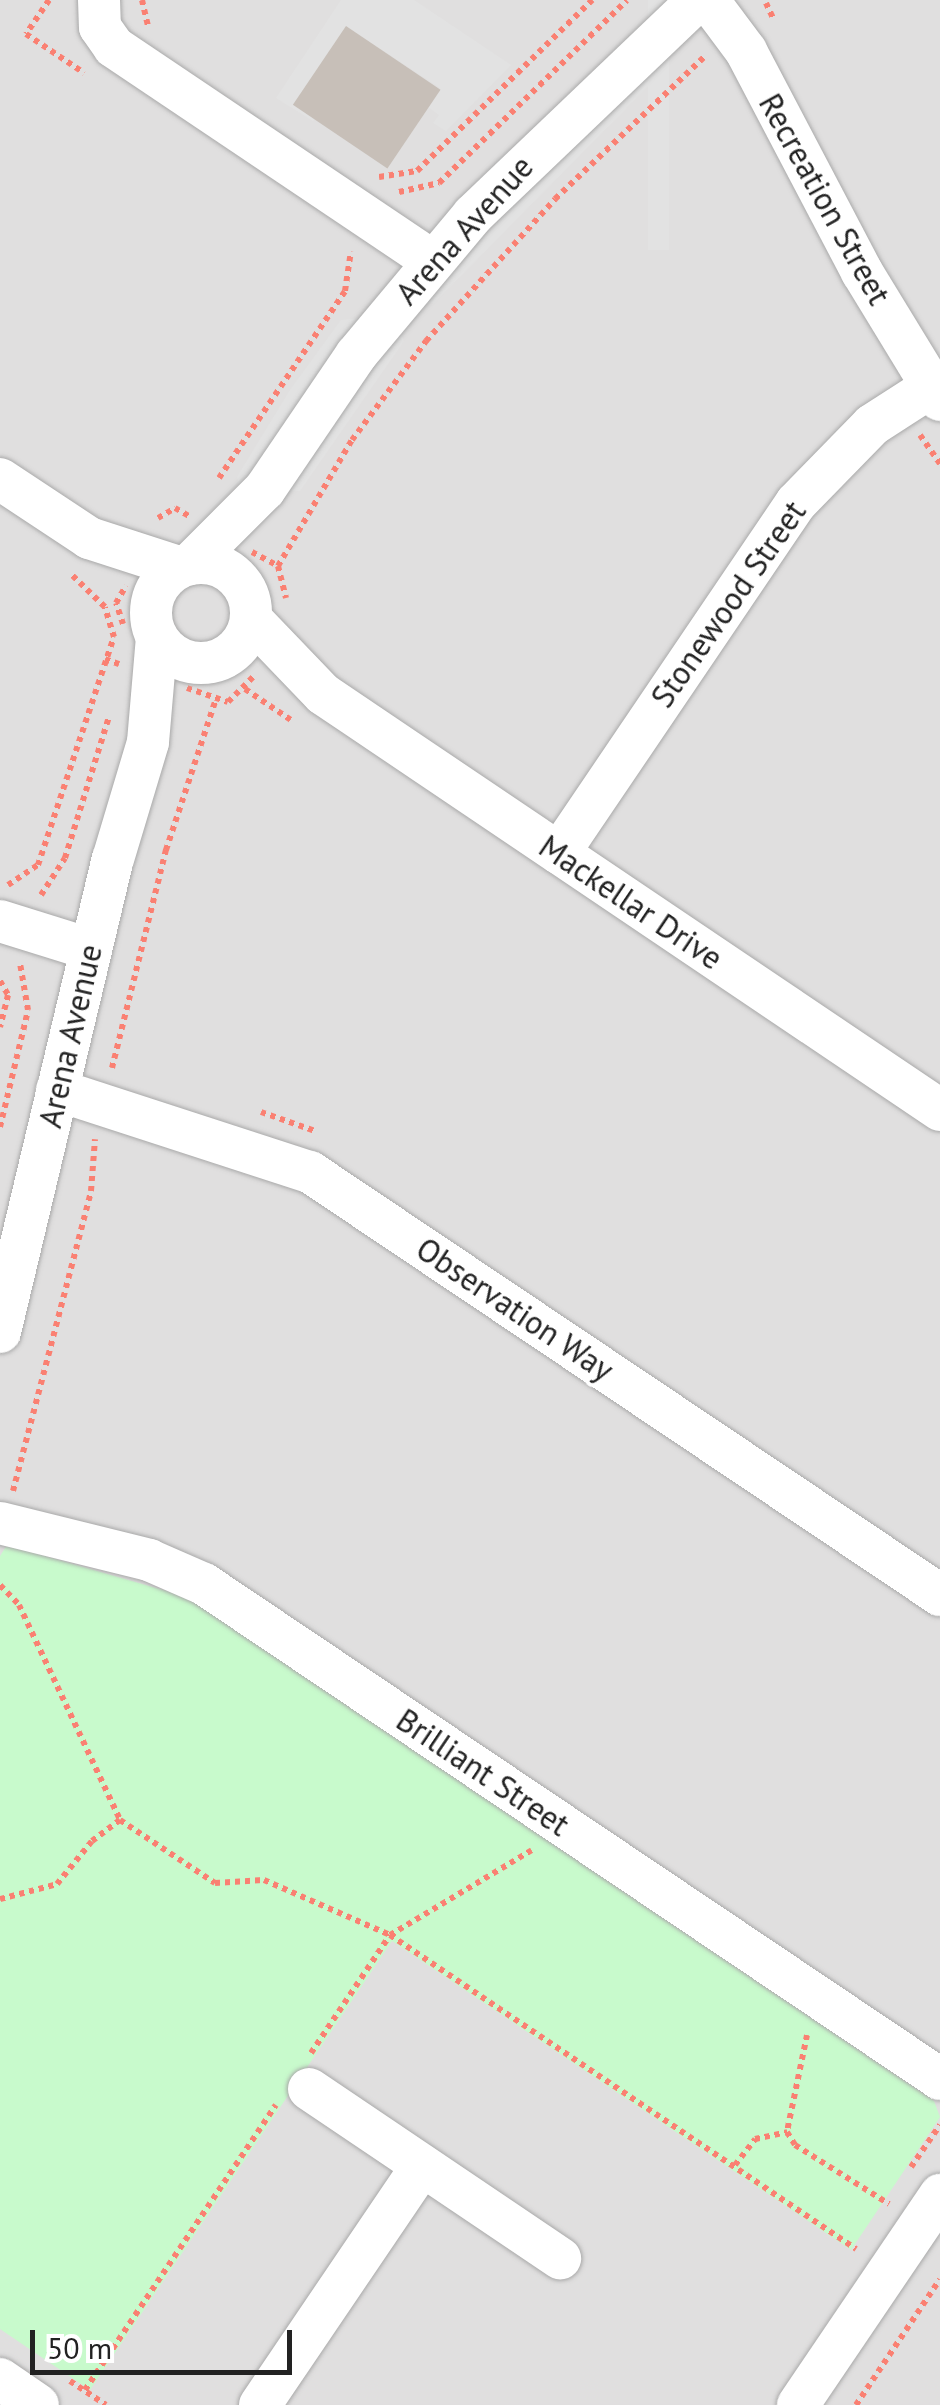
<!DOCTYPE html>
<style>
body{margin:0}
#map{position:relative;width:940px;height:2405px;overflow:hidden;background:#f2efe9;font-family:"PT Sans",sans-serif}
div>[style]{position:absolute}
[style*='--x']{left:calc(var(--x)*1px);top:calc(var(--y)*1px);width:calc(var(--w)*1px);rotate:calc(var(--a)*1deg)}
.residential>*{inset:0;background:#e0dfdf;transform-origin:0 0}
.park>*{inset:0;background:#c8facc}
.parking>*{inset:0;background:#e2e2e2;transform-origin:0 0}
.building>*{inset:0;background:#c7bfb8;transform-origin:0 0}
.path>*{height:6px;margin-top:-3px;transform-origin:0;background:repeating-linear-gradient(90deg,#fa8072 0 5px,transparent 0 10px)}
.roads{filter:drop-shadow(0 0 2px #a9a9a9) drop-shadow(0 0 2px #a9a9a9)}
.minor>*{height:42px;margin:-21px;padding:0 21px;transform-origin:21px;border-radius:21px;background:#fff}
.minor>.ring{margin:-21px;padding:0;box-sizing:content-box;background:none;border:42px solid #fff;border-radius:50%}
span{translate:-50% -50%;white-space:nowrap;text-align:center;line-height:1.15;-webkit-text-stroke:8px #fff;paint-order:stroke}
.street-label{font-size:32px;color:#222}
.scale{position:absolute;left:30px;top:2330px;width:262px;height:45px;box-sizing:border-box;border:5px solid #222;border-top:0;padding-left:12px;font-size:30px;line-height:35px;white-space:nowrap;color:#222;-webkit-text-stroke:8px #fff;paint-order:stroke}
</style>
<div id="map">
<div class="residential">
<div style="left:0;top:0;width:940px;height:2405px"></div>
</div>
<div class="park">
<div style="clip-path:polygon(7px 1545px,184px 1596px,934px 2101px,940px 2117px,851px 2250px,392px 1941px,90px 2390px,0 2329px,0 1556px)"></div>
</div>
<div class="parking">
<div style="clip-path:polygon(341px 0,414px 0,511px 65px,446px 131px,433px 123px,439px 115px,428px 107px,440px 88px,367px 40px,313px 121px,276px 98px)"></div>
<div style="left:648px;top:0;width:21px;height:250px"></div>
<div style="clip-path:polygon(654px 62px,657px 77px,434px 303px,419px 303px)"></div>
<div style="clip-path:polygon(359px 318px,292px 411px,241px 493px,237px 477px,290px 390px,341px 320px)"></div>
<div style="clip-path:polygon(399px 326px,404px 341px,300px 491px,285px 492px)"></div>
</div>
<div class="building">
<div style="left:346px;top:26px;width:114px;height:95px;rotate:34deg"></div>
</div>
<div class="path">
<div style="--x:49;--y:0;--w:41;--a:124.1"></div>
<div style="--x:26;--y:34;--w:70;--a:33.9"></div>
<div style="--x:142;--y:0;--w:26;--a:77"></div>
<div style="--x:766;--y:3;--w:19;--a:65"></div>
<div style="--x:379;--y:177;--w:38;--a:-9"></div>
<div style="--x:417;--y:171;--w:245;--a:-44.3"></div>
<div style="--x:399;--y:192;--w:41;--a:-12.7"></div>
<div style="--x:439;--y:183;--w:262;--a:-44.2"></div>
<div style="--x:920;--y:435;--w:35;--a:55"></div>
<div style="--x:219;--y:478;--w:225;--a:-56"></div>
<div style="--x:345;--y:291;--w:40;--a:-81.5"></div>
<div style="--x:158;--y:518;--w:20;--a:-30"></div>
<div style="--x:175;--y:508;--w:16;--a:30"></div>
<div style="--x:252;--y:552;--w:30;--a:28"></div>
<div style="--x:278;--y:566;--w:33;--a:76"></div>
<div style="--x:278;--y:566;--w:146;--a:-59.6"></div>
<div style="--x:352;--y:440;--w:124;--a:-53.2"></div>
<div style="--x:426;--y:341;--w:192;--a:-47.7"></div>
<div style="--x:555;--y:199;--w:207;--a:-43.6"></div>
<div style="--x:123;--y:624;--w:22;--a:-108"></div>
<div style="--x:116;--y:603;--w:20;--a:-60"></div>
<div style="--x:105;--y:659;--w:15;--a:20"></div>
<div style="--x:187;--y:688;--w:43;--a:18.9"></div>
<div style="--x:228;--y:702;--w:38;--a:-45"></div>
<div style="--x:245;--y:689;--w:55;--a:34"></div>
<div style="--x:8;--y:885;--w:36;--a:-34"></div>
<div style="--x:38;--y:865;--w:240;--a:-71.6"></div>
<div style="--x:114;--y:637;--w:31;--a:-107"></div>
<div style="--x:105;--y:607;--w:47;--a:-135.9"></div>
<div style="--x:41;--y:895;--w:44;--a:-57"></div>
<div style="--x:65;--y:858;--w:148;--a:-72.7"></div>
<div style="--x:0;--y:981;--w:16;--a:60"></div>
<div style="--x:8;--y:995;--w:33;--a:104"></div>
<div style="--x:112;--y:1068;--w:225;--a:-76.1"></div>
<div style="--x:166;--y:850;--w:159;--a:-71.7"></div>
<div style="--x:261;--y:1112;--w:57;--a:19.4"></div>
<div style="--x:0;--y:1127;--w:120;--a:-76.5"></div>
<div style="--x:28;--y:1010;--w:48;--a:-99.7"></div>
<div style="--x:13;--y:1491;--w:310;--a:-75.4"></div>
<div style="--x:91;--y:1191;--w:52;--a:-85.6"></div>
<div style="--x:0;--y:1585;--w:28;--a:46"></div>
<div style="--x:19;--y:1605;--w:238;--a:64.8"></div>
<div style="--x:120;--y:1820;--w:114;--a:33.6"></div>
<div style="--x:215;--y:1883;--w:49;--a:-3.5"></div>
<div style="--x:264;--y:1880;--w:137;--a:23.6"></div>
<div style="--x:390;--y:1935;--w:165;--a:-30.9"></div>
<div style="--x:0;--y:1899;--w:59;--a:-14.7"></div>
<div style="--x:57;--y:1884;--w:55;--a:-50.9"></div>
<div style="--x:92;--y:1841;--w:35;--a:-37"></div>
<div style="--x:807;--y:2035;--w:99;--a:101.7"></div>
<div style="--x:787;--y:2132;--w:15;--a:58"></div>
<div style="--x:795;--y:2145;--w:111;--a:32.1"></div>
<div style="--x:311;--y:2053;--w:142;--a:-56.2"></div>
<div style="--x:390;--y:1935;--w:562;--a:33.97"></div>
<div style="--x:735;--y:2165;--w:33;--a:-52"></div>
<div style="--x:755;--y:2139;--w:33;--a:-12"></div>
<div style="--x:911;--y:2167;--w:51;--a:-55.4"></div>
<div style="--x:70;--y:2381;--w:43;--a:33.7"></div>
<div style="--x:85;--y:2390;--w:343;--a:-56.2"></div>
<div style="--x:856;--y:2405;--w:151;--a:-56.3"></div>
</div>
<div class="roads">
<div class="minor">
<div style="--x:99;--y:0;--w:27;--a:88"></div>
<div style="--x:100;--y:27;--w:24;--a:55"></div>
<div style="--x:114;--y:47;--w:384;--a:33.9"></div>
<div style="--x:708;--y:0;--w:64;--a:53.3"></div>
<div style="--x:746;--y:51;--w:250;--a:62.3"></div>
<div style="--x:862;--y:272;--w:150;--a:58.6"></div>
<div style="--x:0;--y:479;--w:107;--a:33.5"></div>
<div style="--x:89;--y:538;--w:95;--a:17.9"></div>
<div class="ring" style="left:151px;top:563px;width:58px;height:58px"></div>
<div style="--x:190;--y:564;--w:106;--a:-45"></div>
<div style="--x:265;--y:489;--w:162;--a:-55.8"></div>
<div style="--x:356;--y:355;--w:182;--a:-50.1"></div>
<div style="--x:473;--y:215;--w:311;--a:-43.7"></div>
<div style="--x:251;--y:619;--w:104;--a:46.2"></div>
<div style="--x:323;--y:694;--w:744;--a:33.99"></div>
<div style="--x:559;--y:853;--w:423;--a:-55.9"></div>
<div style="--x:796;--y:503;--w:109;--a:-45.7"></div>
<div style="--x:872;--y:425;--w:70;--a:-32.8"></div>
<div style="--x:0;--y:921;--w:94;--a:17.3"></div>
<div style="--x:57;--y:1090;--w:266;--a:18"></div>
<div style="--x:310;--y:1172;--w:759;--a:33.88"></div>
<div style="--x:0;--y:1332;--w:486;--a:-76.6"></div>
<div style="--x:113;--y:859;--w:122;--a:-73.3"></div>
<div style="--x:148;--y:742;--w:104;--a:-85.1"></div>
<div style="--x:0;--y:1523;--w:154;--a:13.9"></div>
<div style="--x:149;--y:1560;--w:60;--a:23.6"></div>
<div style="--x:204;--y:1584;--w:887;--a:33.92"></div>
<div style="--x:309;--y:2089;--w:303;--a:34"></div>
<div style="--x:0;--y:2379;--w:46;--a:34.4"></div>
<div style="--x:260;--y:2405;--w:289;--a:-55.9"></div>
<div style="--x:798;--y:2405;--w:254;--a:-55.9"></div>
</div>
</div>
<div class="street-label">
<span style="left:825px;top:199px;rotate:61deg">Recreation Street</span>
<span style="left:464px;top:230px;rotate:-48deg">Arena Avenue</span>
<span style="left:728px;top:604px;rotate:-55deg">Stonewood Street</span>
<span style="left:631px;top:902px;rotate:34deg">Mackellar Drive</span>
<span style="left:70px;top:1036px;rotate:-77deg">Arena Avenue</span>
<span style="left:515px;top:1309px;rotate:34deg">Observation Way</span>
<span style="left:483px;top:1772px;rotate:34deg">Brilliant Street</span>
</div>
<div class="scale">50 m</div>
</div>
